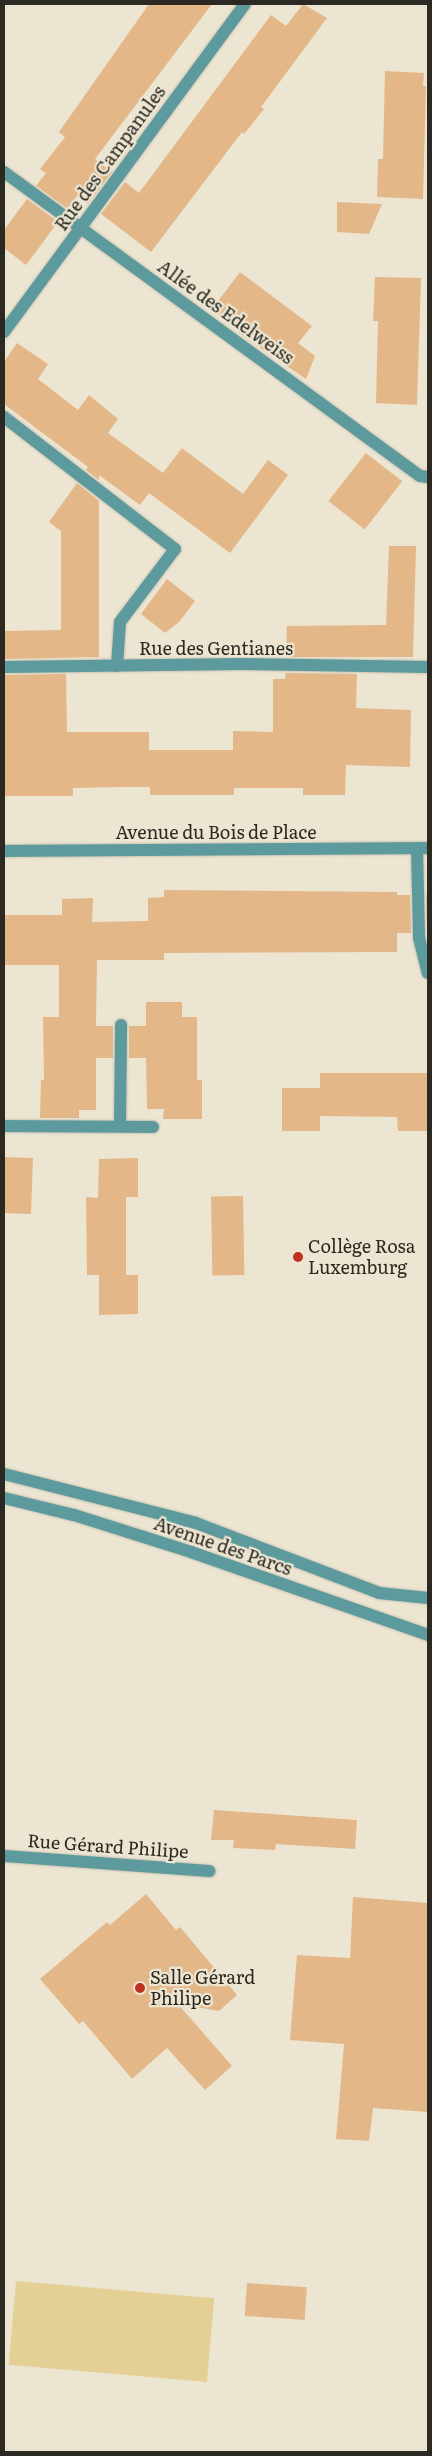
<!DOCTYPE html>
<meta charset="utf-8">
<style>
body{margin:0}
#map{position:relative;width:432px;height:2456px;overflow:hidden;background:#ece5d2;font-family:Literata,serif}
div>[style]{position:absolute}
[style*='--x']{left:calc(var(--x)*1px);top:calc(var(--y)*1px);width:calc(var(--w)*1px);rotate:calc(var(--a)*1deg)}
.green>*{inset:0;background:#e4d095;transform-origin:0 0}
.building>*{inset:0;background:#e4b788;transform-origin:0 0}
.roads{filter:drop-shadow(0 0 1px #c9c3b2) drop-shadow(0 0 1px #c9c3b2)}
.lane>*{height:12px;margin:-6px;padding:0 6px;transform-origin:6px;border-radius:6px;background:#5d9a9d}
.street>*{height:12px;margin:-6px;padding:0 6px;transform-origin:6px;border-radius:6px;background:#5d9a9d}
.dots>*{width:14px;height:14px;translate:-50% -50%;box-sizing:border-box;border:2px solid #ece5d2;border-radius:50%}
span{translate:-50% -50%;white-space:nowrap;text-align:center;line-height:1.15;-webkit-text-stroke:4.5px #ece5d2;paint-order:stroke}
.street-label{font-size:18px;color:#2b2921}
.poi-label{font-size:18px;color:#2b2921}
.left{translate:0 -50%;text-align:left}
.frame{position:absolute;inset:0;border:5px solid #2b2921;pointer-events:none}
</style>
<div id="map">
<div class="green">
<div style="left:16px;top:2281px;width:199px;height:84px;rotate:5deg"></div>
</div>
<div class="building">
<div style="clip-path:polygon(149px 4px,212px 4px,95px 159px,112px 172px,88px 204px,77px 196px,68px 209px,36px 186px,46px 173px,40px 169px,65px 137px,59px 132px)"></div>
<div style="clip-path:polygon(303px 4px,327px 18px,261px 107px,264px 109px,244px 134px,242px 132px,151px 252px,101px 214px,125px 182px,139px 193px,271px 15px,286px 26px)"></div>
<div style="clip-path:polygon(385px 71px,424px 73px,423px 86px,426px 86px,423px 199px,377px 197px,378px 159px,383px 159px)"></div>
<div style="clip-path:polygon(27px 199px,58px 222px,26px 265px,4px 248px,4px 230px)"></div>
<div style="clip-path:polygon(337px 202px,382px 204px,369px 234px,337px 232px)"></div>
<div style="clip-path:polygon(240px 272px,312px 326px,298px 343px,315px 356px,306px 379px,243px 336px,212px 309px)"></div>
<div style="clip-path:polygon(375px 277px,421px 278px,417px 405px,376px 403px,378px 321px,373px 321px)"></div>
<div style="clip-path:polygon(17px 343px,48px 364px,38px 379px,78px 410px,89px 395px,118px 419px,108px 433px,163px 473px,182px 448px,243px 494px,268px 460px,288px 475px,230px 553px,149px 493px,140px 505px,99px 475px,99px 480px,86px 470px,88px 467px,4px 404px,4px 362px)"></div>
<div style="left:366px;top:453px;width:46px;height:61px;rotate:38deg"></div>
<div style="clip-path:polygon(77px 483px,99px 501px,99px 657px,4px 659px,4px 631px,61px 630px,61px 531px,49px 522px)"></div>
<div style="clip-path:polygon(389px 546px,416px 546px,413px 657px,286px 657px,287px 626px,386px 625px)"></div>
<div style="clip-path:polygon(167px 579px,195px 601px,179px 622px,165px 633px,141px 614px)"></div>
<div style="clip-path:polygon(286px 673px,357px 674px,356px 708px,411px 710px,410px 767px,346px 765px,345px 795px,303px 795px,303px 788px,234px 788px,234px 795px,150px 795px,150px 787px,124px 787px,73px 788px,73px 796px,4px 796px,4px 675px,66px 674px,67px 732px,149px 732px,149px 750px,233px 750px,233px 731px,273px 732px,273px 679px,285px 679px)"></div>
<div style="clip-path:polygon(164px 890px,397px 892px,397px 895px,410px 895px,411px 933px,397px 933px,397px 952px,164px 953px,164px 960px,97px 960px,96px 1026px,113px 1026px,113px 1058px,96px 1058px,96px 1110px,79px 1110px,79px 1118px,40px 1118px,41px 1080px,44px 1080px,43px 1017px,59px 1017px,59px 965px,4px 965px,4px 915px,62px 915px,62px 899px,93px 898px,92px 922px,148px 921px,148px 898px,164px 897px)"></div>
<div style="clip-path:polygon(426px 895px,428px 895px,428px 933px,427px 933px)"></div>
<div style="clip-path:polygon(146px 1002px,182px 1002px,182px 1017px,197px 1017px,197px 1080px,202px 1080px,202px 1119px,163px 1119px,164px 1109px,147px 1109px,146px 1058px,129px 1058px,129px 1026px,146px 1026px)"></div>
<div style="clip-path:polygon(320px 1073px,428px 1073px,428px 1131px,398px 1131px,397px 1117px,320px 1116px,320px 1131px,282px 1131px,282px 1088px,320px 1088px)"></div>
<div style="left:5px;top:1157px;width:28px;height:56px;rotate:2deg"></div>
<div style="clip-path:polygon(138px 1158px,138px 1197px,126px 1197px,126px 1275px,138px 1275px,138px 1314px,99px 1315px,99px 1275px,87px 1275px,86px 1197px,98px 1198px,99px 1159px)"></div>
<div style="left:243px;top:1196px;width:79px;height:32px;rotate:89deg"></div>
<div style="clip-path:polygon(214px 1810px,357px 1820px,355px 1849px,276px 1844px,275px 1850px,233px 1848px,234px 1840px,211px 1840px)"></div>
<div style="clip-path:polygon(146px 1894px,176px 1930px,180px 1927px,237px 1995px,219px 2011px,178px 2004px,232px 2066px,205px 2090px,167px 2048px,132px 2079px,83px 2021px,79px 2024px,40px 1979px,107px 1922px,110px 1925px)"></div>
<div style="clip-path:polygon(353px 1897px,428px 1903px,428px 2112px,373px 2108px,369px 2141px,336px 2139px,344px 2044px,290px 2040px,297px 1955px,350px 1958px)"></div>
<div style="left:247px;top:2283px;width:60px;height:33px;rotate:4deg"></div>
</div>
<div class="roads">
<div class="lane">
<div style="--x:417;--y:848;--w:90;--a:88.7"></div>
<div style="--x:419;--y:938;--w:36;--a:76"></div>
<div style="--x:120;--y:1126;--w:101;--a:-89.4"></div>
</div>
<div class="street">
<div style="--x:4;--y:172;--w:515;--a:36.16"></div>
<div style="--x:420;--y:476;--w:8;--a:7"></div>
<div style="--x:4;--y:332;--w:407;--a:-53.7"></div>
<div style="--x:4;--y:417;--w:216;--a:37.7"></div>
<div style="--x:175;--y:549;--w:91;--a:127"></div>
<div style="--x:120;--y:622;--w:44;--a:93.9"></div>
<div style="--x:4;--y:667;--w:238;--a:-0.7"></div>
<div style="--x:242;--y:664;--w:186;--a:0.9"></div>
<div style="--x:4;--y:851;--w:424;--a:-0.4"></div>
<div style="--x:4;--y:1126;--w:149;--a:0.4"></div>
<div style="--x:4;--y:1474;--w:198;--a:14.3"></div>
<div style="--x:196;--y:1523;--w:196;--a:20.9"></div>
<div style="--x:379;--y:1593;--w:49;--a:5.8"></div>
<div style="--x:4;--y:1498;--w:72;--a:13.7"></div>
<div style="--x:74;--y:1515;--w:123;--a:17.5"></div>
<div style="--x:191;--y:1552;--w:251;--a:19.3"></div>
<div style="--x:4;--y:1856;--w:206;--a:4.2"></div>
</div>
</div>
<div class="dots">
<div style="left:298px;top:1257px;background:#be311e"></div>
<div style="left:140px;top:1988px;background:#be311e"></div>
</div>
<div class="street-label">
<span style="left:110px;top:158px;rotate:-54deg">Rue des Campanules</span>
<span style="left:226px;top:312px;rotate:36deg">Allée des Edelweiss</span>
<span style="left:216px;top:648px">Rue des Gentianes</span>
<span style="left:216px;top:832px">Avenue du Bois de Place</span>
<span style="left:223px;top:1546px;rotate:19deg">Avenue des Parcs</span>
<span style="left:108px;top:1846px;rotate:4deg">Rue Gérard Philipe</span>
</div>
<div class="poi-label">
<span class="left" style="left:308px;top:1257px">Collège Rosa<br>Luxemburg</span>
<span class="left" style="left:150px;top:1988px">Salle Gérard<br>Philipe</span>
</div>
<div class="frame"></div>
</div>
